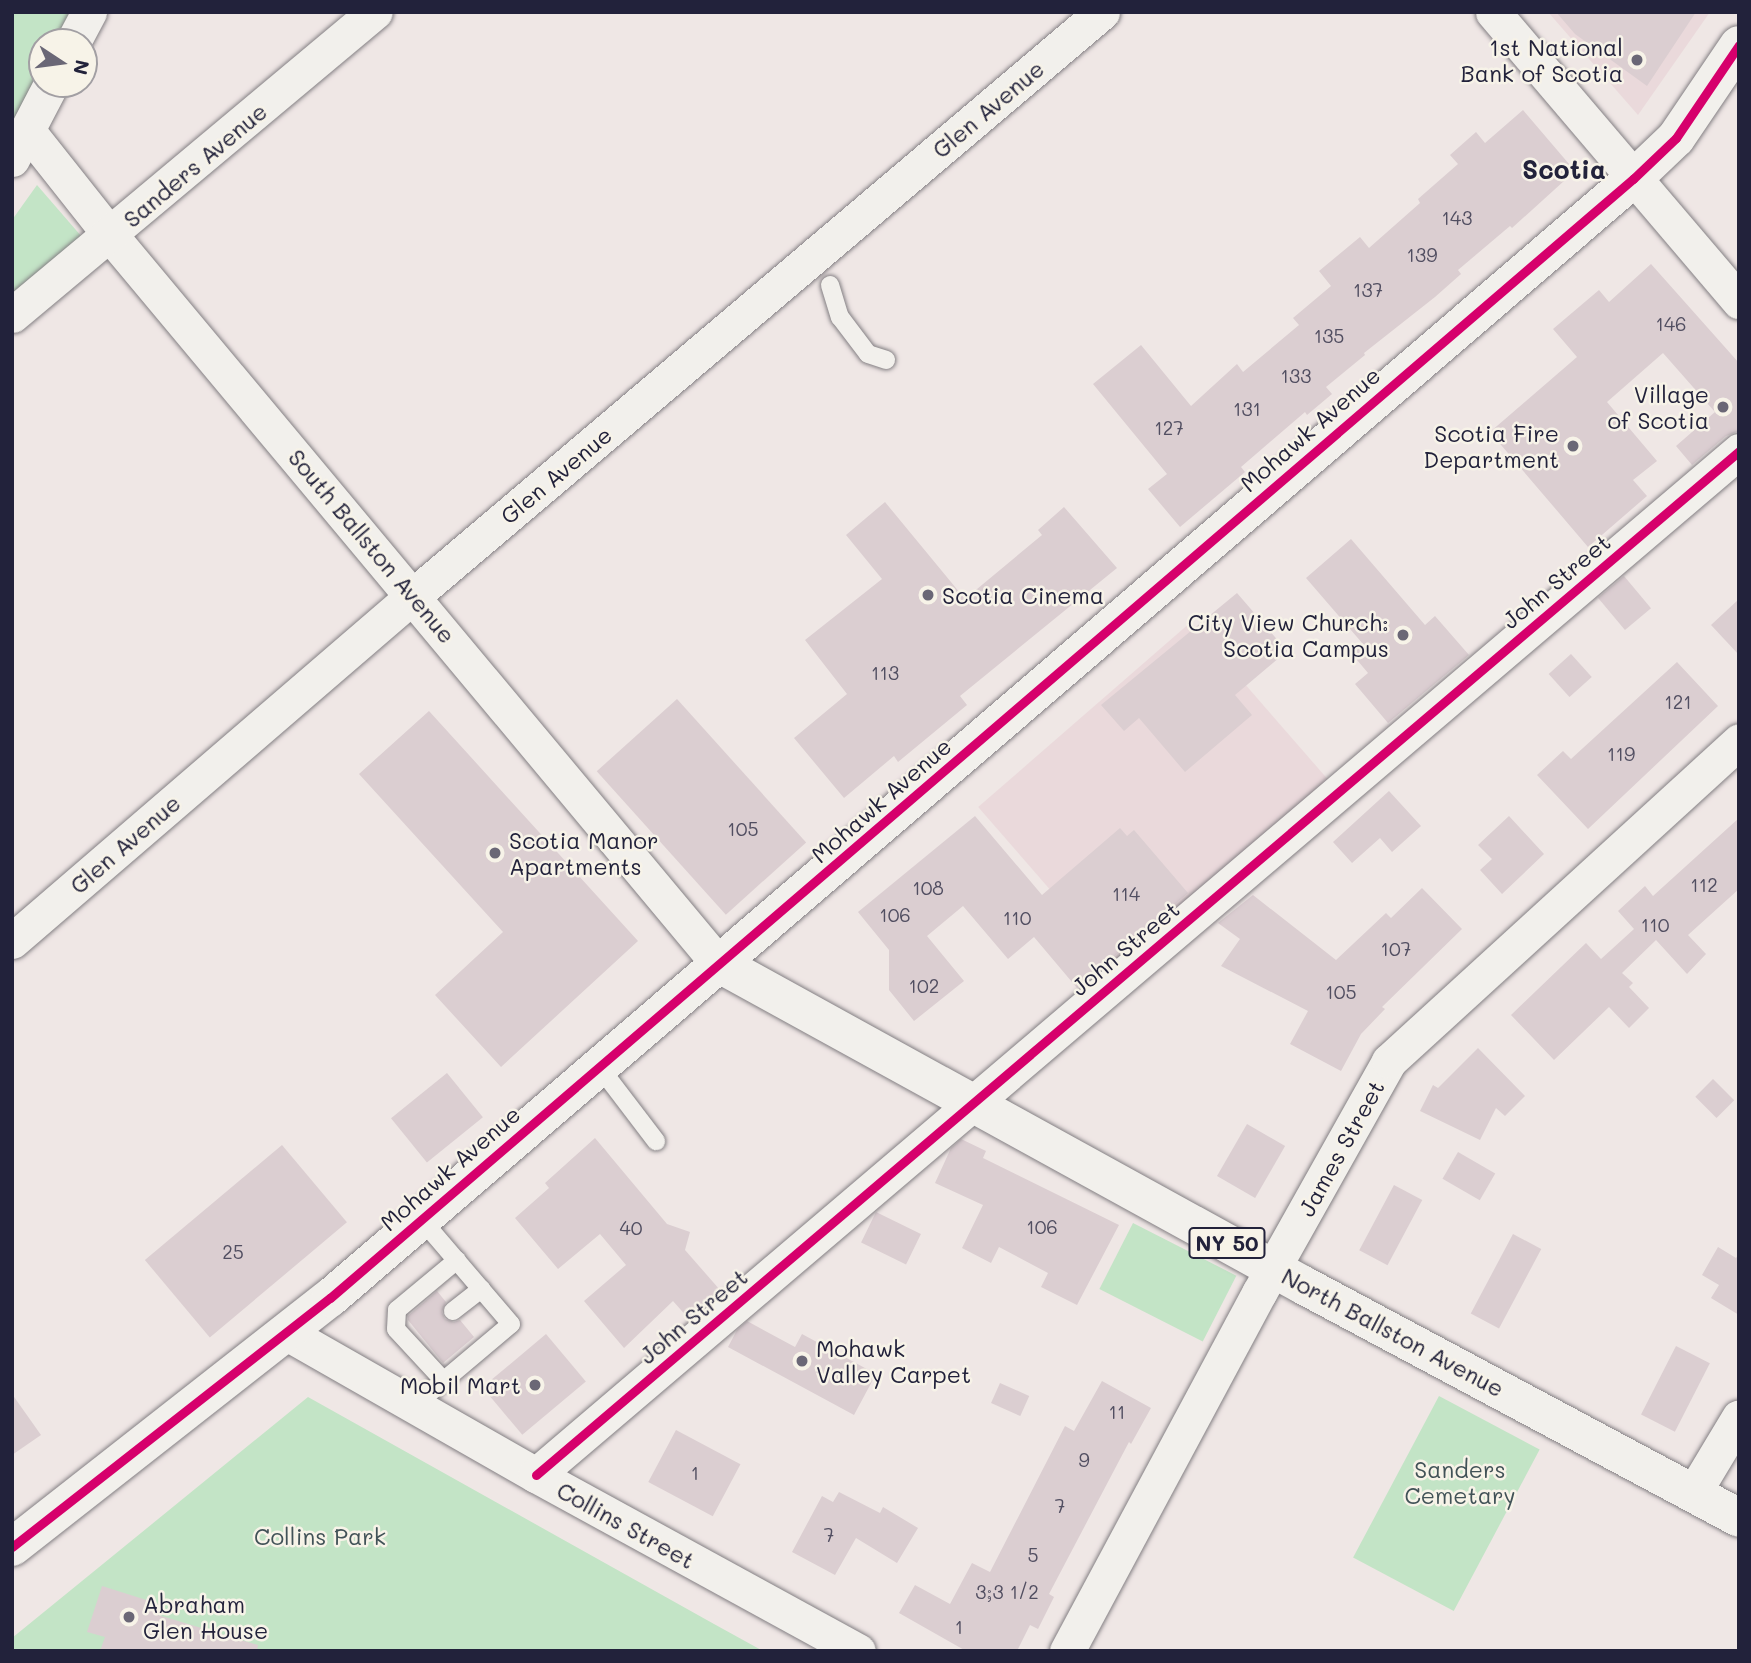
<!DOCTYPE html>
<style>
body{margin:0}
#map{position:relative;width:1751px;height:1663px;overflow:hidden;background:#efe7e5;font-family:Mali,sans-serif}
div>[style]{position:absolute}
[style*='--x']{left:calc(var(--x)*1px);top:calc(var(--y)*1px);width:calc(var(--w)*1px);rotate:calc(var(--a)*1deg)}
.built>*{inset:0;background:#ead9db;transform-origin:0 0}
.green>*{inset:0;background:#c3e4c6;transform-origin:0 0}
.building>*{inset:0;background:#dbced1;transform-origin:0 0}
.roads{filter:drop-shadow(0 0 2px #837f83) drop-shadow(0 0 2px #837f83)}
.service>*{height:18px;margin:-9px;padding:0 9px;transform-origin:9px;border-radius:9px;background:#f2f0ec}
.minor>*{height:35px;margin:-17.5px;padding:0 17.5px;transform-origin:17.5px;border-radius:17.5px;background:#f2f0ec}
.primary>*{height:38px;margin:-19px;padding:0 19px;transform-origin:19px;border-radius:19px;background:#f2f0ec}
.cycleway>*{height:9px;margin:-4.5px;padding:0 4.5px;transform-origin:4.5px;border-radius:4.5px;background:#d6006c}
.dots>*{width:19px;height:19px;translate:-50% -50%;box-sizing:border-box;border:4px solid #f7f3e8;border-radius:50%}
span{translate:-50% -50%;white-space:nowrap;text-align:center;line-height:1.15;-webkit-text-stroke:5px #f7f3e8;paint-order:stroke}
.number-label{font-size:19px;color:#514e61}
.number-label span{-webkit-text-stroke-width:0}
.shield-label span{padding:2px 5px;background:#f7f3e8;border:2px solid;border-radius:5px;-webkit-text-stroke-width:0}
.shield-label{font-size:21px;color:#22223b;font-weight:700}
.poi-label{font-size:23px;color:#22223b}
.right{translate:-100% -50%;text-align:right}
.left{translate:0 -50%;text-align:left}
.street-label{font-size:23px;color:#22223b}
.park-label{font-size:23px;color:#415257}
.quarter-label{font-size:26px;color:#22223b;font-weight:700}
.frame{position:absolute;inset:0;border:14px solid #22223b;pointer-events:none}
.north{position:absolute;left:28px;top:28px;width:70px;height:70px;box-sizing:border-box;background:#f7f3e8;border:2px solid #a29fa3;border-radius:50%;rotate:103deg;font-size:19px;font-weight:700;line-height:28px;text-align:center;color:#22223b}
.north::after{content:'';display:block;margin:auto;width:24px;height:32px;background:#6a6776;clip-path:polygon(50% 0,100% 100%,50% 72%,0 100%)}
</style>
<div id="map">
<div class="built">
<div style="clip-path:polygon(1548px 12px,1710px 12px,1638px 115px)"></div>
<div style="left:1191px;top:622px;width:217px;height:282px;rotate:49deg"></div>
</div>
<div class="green">
<div style="clip-path:polygon(12px 12px,72px 12px,57px 42px,42px 42px,42px 70px,12px 128px)"></div>
<div style="clip-path:polygon(37px 185px,82px 237px,12px 295px,12px 220px)"></div>
<div style="left:1133px;top:1223px;width:116px;height:74px;rotate:27deg"></div>
<div style="left:1439px;top:1396px;width:114px;height:183px;rotate:28deg"></div>
<div style="clip-path:polygon(308px 1397px,714px 1624px,763px 1651px,12px 1651px,12px 1638px)"></div>
</div>
<div class="building">
<div style="clip-path:polygon(1556px 12px,1696px 12px,1647px 86px,1575px 34px)"></div>
<div style="clip-path:polygon(1523px 110px,1575px 171px,1512px 228px,1510px 226px,1458px 270px,1461px 274px,1435px 297px,1364px 353px,1365px 355px,1326px 387px,1332px 394px,1307px 415px,1305px 412px,1241px 467px,1245px 472px,1180px 527px,1148px 489px,1167px 474px,1093px 384px,1141px 345px,1191px 406px,1237px 364px,1243px 372px,1299px 325px,1293px 318px,1331px 286px,1319px 271px,1360px 237px,1369px 248px,1420px 203px,1418px 199px,1458px 164px,1450px 155px,1476px 132px,1485px 143px)"></div>
<div style="clip-path:polygon(1651px 264px,1739px 363px,1739px 431px,1726px 436px,1692px 465px,1676px 446px,1715px 412px,1663px 353px,1607px 402px,1657px 461px,1633px 480px,1647px 496px,1588px 547px,1490px 432px,1577px 357px,1553px 329px,1599px 290px,1609px 302px)"></div>
<div style="clip-path:polygon(885px 502px,965px 599px,1042px 535px,1038px 530px,1064px 507px,1117px 568px,960px 696px,967px 705px,898px 762px,894px 756px,844px 798px,794px 738px,847px 694px,805px 640px,882px 579px,846px 535px)"></div>
<div style="clip-path:polygon(1351px 539px,1425px 625px,1435px 616px,1469px 655px,1388px 723px,1355px 684px,1368px 673px,1352px 654px,1363px 644px,1306px 578px)"></div>
<div style="left:1624px;top:576px;width:42px;height:34px;rotate:50deg"></div>
<div style="clip-path:polygon(1237px 593px,1287px 651px,1235px 695px,1252px 715px,1185px 772px,1139px 718px,1124px 731px,1101px 705px)"></div>
<div style="clip-path:polygon(1739px 599px,1739px 655px,1711px 625px)"></div>
<div style="left:1571px;top:654px;width:31px;height:30px;rotate:48deg"></div>
<div style="clip-path:polygon(1677px 662px,1718px 706px,1588px 829px,1537px 775px,1563px 751px,1571px 759px)"></div>
<div style="left:677px;top:699px;width:193px;height:108px;rotate:48deg"></div>
<div style="clip-path:polygon(429px 711px,638px 941px,501px 1067px,435px 995px,503px 932px,359px 774px)"></div>
<div style="clip-path:polygon(1389px 791px,1421px 826px,1392px 852px,1380px 838px,1352px 863px,1333px 842px)"></div>
<div style="clip-path:polygon(975px 816px,1042px 895px,1120px 828px,1127px 836px,1134px 830px,1188px 893px,1077px 988px,1034px 937px,1008px 959px,963px 906px,927px 936px,964px 981px,914px 1021px,889px 990px,889px 950px,858px 912px)"></div>
<div style="clip-path:polygon(1509px 816px,1544px 854px,1502px 894px,1480px 870px,1492px 859px,1478px 845px)"></div>
<div style="clip-path:polygon(1739px 818px,1739px 889px,1688px 935px,1706px 954px,1687px 974px,1656px 940px,1622px 973px,1633px 983px,1629px 987px,1649px 1008px,1629px 1028px,1609px 1007px,1554px 1060px,1511px 1015px,1586px 943px,1601px 959px,1634px 929px,1618px 911px,1645px 886px,1653px 896px)"></div>
<div style="clip-path:polygon(1422px 888px,1462px 929px,1382px 1007px,1385px 1009px,1361px 1034px,1341px 1071px,1290px 1044px,1308px 1011px,1221px 966px,1240px 939px,1218px 923px,1253px 895px,1336px 960px,1386px 913px,1391px 918px)"></div>
<div style="clip-path:polygon(1478px 1048px,1525px 1096px,1505px 1116px,1496px 1108px,1480px 1140px,1420px 1111px,1433px 1085px,1438px 1088px)"></div>
<div style="left:447px;top:1073px;width:57px;height:72px;rotate:51deg"></div>
<div style="left:1713px;top:1079px;width:30px;height:25px;rotate:45deg"></div>
<div style="left:1247px;top:1124px;width:44px;height:60px;rotate:30deg"></div>
<div style="clip-path:polygon(595px 1138px,667px 1224px,690px 1232px,685px 1250px,720px 1290px,688px 1318px,673px 1301px,624px 1348px,584px 1301px,626px 1265px,600px 1234px,558px 1269px,515px 1218px,549px 1188px,545px 1183px)"></div>
<div style="clip-path:polygon(961px 1139px,986px 1151px,983px 1158px,1119px 1225px,1077px 1305px,1041px 1287px,1048px 1273px,999px 1247px,991px 1263px,962px 1248px,983px 1205px,935px 1183px,951px 1148px)"></div>
<div style="left:282px;top:1145px;width:101px;height:179px;rotate:50deg"></div>
<div style="left:1458px;top:1152px;width:43px;height:31px;rotate:30deg"></div>
<div style="left:1394px;top:1185px;width:32px;height:74px;rotate:28deg"></div>
<div style="left:876px;top:1212px;width:50px;height:34px;rotate:26deg"></div>
<div style="left:1513px;top:1234px;width:32px;height:90px;rotate:28deg"></div>
<div style="clip-path:polygon(1718px 1247px,1736px 1258px,1739px 1254px,1739px 1315px,1711px 1298px,1719px 1285px,1702px 1275px)"></div>
<div style="clip-path:polygon(437px 1291px,446px 1302px,442px 1312px,445px 1319px,454px 1322px,460px 1320px,474px 1337px,443px 1363px,408px 1320px,408px 1316px)"></div>
<div style="clip-path:polygon(747px 1321px,795px 1347px,802px 1334px,876px 1374px,854px 1415px,728px 1347px,737px 1330px)"></div>
<div style="left:546px;top:1334px;width:62px;height:83px;rotate:50deg"></div>
<div style="left:1676px;top:1346px;width:38px;height:77px;rotate:27deg"></div>
<div style="clip-path:polygon(1102px 1381px,1151px 1408px,1131px 1444px,1129px 1442px,1049px 1594px,1054px 1597px,1038px 1629px,1030px 1625px,1017px 1651px,966px 1651px,899px 1613px,915px 1585px,950px 1604px,972px 1563px,990px 1572px,1065px 1426px,1074px 1431px)"></div>
<div style="left:1000px;top:1383px;width:32px;height:22px;rotate:24deg"></div>
<div style="clip-path:polygon(12px 1394px,41px 1435px,12px 1455px)"></div>
<div style="left:676px;top:1430px;width:73px;height:59px;rotate:28deg"></div>
<div style="clip-path:polygon(839px 1492px,880px 1513px,883px 1507px,918px 1528px,897px 1563px,856px 1538px,835px 1575px,792px 1552px,822px 1496px,833px 1502px)"></div>
<div style="clip-path:polygon(102px 1586px,159px 1604px,155px 1614px,258px 1645px,257px 1651px,100px 1651px,105px 1637px,87px 1632px)"></div>
</div>
<div class="roads">
<div class="service">
<div style="--x:830;--y:285;--w:34;--a:73"></div>
<div style="--x:840;--y:317;--w:46;--a:52.9"></div>
<div style="--x:868;--y:354;--w:19;--a:18"></div>
<div style="--x:598;--y:1065;--w:96;--a:52.7"></div>
<div style="--x:453;--y:1311;--w:36;--a:-38"></div>
<div style="--x:443;--y:1380;--w:69;--a:-132.7"></div>
<div style="--x:396;--y:1329;--w:19;--a:-87"></div>
<div style="--x:397;--y:1310;--w:78;--a:-39.8"></div>
<div style="--x:416;--y:1404;--w:124;--a:-40.1"></div>
<div style="--x:511;--y:1324;--w:138;--a:-130.6"></div>
</div>
<div class="minor">
<div style="--x:1493;--y:12;--w:380;--a:49.6"></div>
<div style="--x:73;--y:42;--w:34;--a:-62"></div>
<div style="--x:27;--y:130;--w:135;--a:51.6"></div>
<div style="--x:111;--y:236;--w:947;--a:50.14"></div>
<div style="--x:12;--y:159;--w:85;--a:-62.5"></div>
<div style="--x:12;--y:315;--w:473;--a:-39.9"></div>
<div style="--x:12;--y:941;--w:530;--a:-40.72"></div>
<div style="--x:414;--y:595;--w:902;--a:-40.28"></div>
<div style="--x:287;--y:1333;--w:287;--a:29.7"></div>
<div style="--x:536;--y:1475;--w:367;--a:28.7"></div>
<div style="--x:536;--y:1475;--w:1580;--a:-40.4"></div>
<div style="--x:1694;--y:1492;--w:87;--a:-59"></div>
<div style="--x:1067;--y:1651;--w:406;--a:-61.8"></div>
<div style="--x:1259;--y:1293;--w:266;--a:-60.7"></div>
<div style="--x:1389;--y:1061;--w:474;--a:-42.4"></div>
</div>
<div class="primary">
<div style="--x:718;--y:963;--w:668;--a:28.83"></div>
<div style="--x:1303;--y:1285;--w:494;--a:28.1"></div>
<div style="--x:12;--y:1547;--w:404;--a:-38.1"></div>
<div style="--x:330;--y:1298;--w:1718;--a:-40.66"></div>
<div style="--x:1633;--y:179;--w:59;--a:-43.6"></div>
<div style="--x:1676;--y:138;--w:112;--a:-55.9"></div>
</div>
</div>
<div class="cycleway">
<div style="--x:536;--y:1475;--w:1580;--a:-40.4"></div>
<div style="--x:12;--y:1547;--w:404;--a:-38.1"></div>
<div style="--x:330;--y:1298;--w:1718;--a:-40.66"></div>
<div style="--x:1633;--y:179;--w:59;--a:-43.6"></div>
<div style="--x:1676;--y:138;--w:112;--a:-55.9"></div>
</div>
<div class="dots">
<div style="left:1637px;top:60px;background:#6a6776"></div>
<div style="left:1723px;top:407px;background:#6a6776"></div>
<div style="left:1573px;top:446px;background:#6a6776"></div>
<div style="left:928px;top:595px;background:#6a6776"></div>
<div style="left:1403px;top:635px;background:#6a6776"></div>
<div style="left:495px;top:853px;background:#6a6776"></div>
<div style="left:802px;top:1361px;background:#6a6776"></div>
<div style="left:535px;top:1385px;background:#6a6776"></div>
<div style="left:129px;top:1617px;background:#6a6776"></div>
</div>
<div class="number-label">
<span style="left:1457px;top:218px">143</span>
<span style="left:1422px;top:255px">139</span>
<span style="left:1368px;top:290px">137</span>
<span style="left:1671px;top:324px">146</span>
<span style="left:1329px;top:336px">135</span>
<span style="left:1296px;top:376px">133</span>
<span style="left:1247px;top:409px">131</span>
<span style="left:1169px;top:428px">127</span>
<span style="left:885px;top:673px">113</span>
<span style="left:1678px;top:702px">121</span>
<span style="left:1621px;top:754px">119</span>
<span style="left:743px;top:829px">105</span>
<span style="left:1704px;top:885px">112</span>
<span style="left:928px;top:888px">108</span>
<span style="left:1126px;top:894px">114</span>
<span style="left:895px;top:915px">106</span>
<span style="left:1017px;top:918px">110</span>
<span style="left:1655px;top:925px">110</span>
<span style="left:1396px;top:949px">107</span>
<span style="left:924px;top:986px">102</span>
<span style="left:1341px;top:992px">105</span>
<span style="left:1042px;top:1227px">106</span>
<span style="left:631px;top:1228px">40</span>
<span style="left:233px;top:1252px">25</span>
<span style="left:1117px;top:1412px">11</span>
<span style="left:1084px;top:1460px">9</span>
<span style="left:695px;top:1473px">1</span>
<span style="left:1060px;top:1506px">7</span>
<span style="left:829px;top:1535px">7</span>
<span style="left:1033px;top:1555px">5</span>
<span style="left:1007px;top:1592px">3;3 1/2</span>
<span style="left:959px;top:1627px">1</span>
</div>
<div class="shield-label">
<span style="left:1227px;top:1243px">NY 50</span>
</div>
<div class="poi-label">
<span class="right" style="left:1623px;top:60px">1st National<br>Bank of Scotia</span>
<span class="right" style="left:1709px;top:407px">Village<br>of Scotia</span>
<span class="right" style="left:1559px;top:446px">Scotia Fire<br>Department</span>
<span class="left" style="left:942px;top:595px">Scotia Cinema</span>
<span class="right" style="left:1389px;top:635px">City View Church:<br>Scotia Campus</span>
<span class="left" style="left:509px;top:853px">Scotia Manor<br>Apartments</span>
<span class="left" style="left:816px;top:1361px">Mohawk<br>Valley Carpet</span>
<span class="right" style="left:521px;top:1385px">Mobil Mart</span>
<span class="left" style="left:143px;top:1617px">Abraham<br>Glen House</span>
</div>
<div class="street-label">
<span style="left:988px;top:109px;rotate:-40deg">Glen Avenue</span>
<span style="left:195px;top:165px;rotate:-40deg">Sanders Avenue</span>
<span style="left:1310px;top:429px;rotate:-41deg">Mohawk Avenue</span>
<span style="left:556px;top:475px;rotate:-40deg">Glen Avenue</span>
<span style="left:372px;top:546px;rotate:50deg">South Ballston Avenue</span>
<span style="left:1556px;top:581px;rotate:-40deg">John Street</span>
<span style="left:881px;top:800px;rotate:-41deg">Mohawk Avenue</span>
<span style="left:125px;top:844px;rotate:-41deg">Glen Avenue</span>
<span style="left:1125px;top:948px;rotate:-40deg">John Street</span>
<span style="left:1341px;top:1148px;rotate:-61deg">James Street</span>
<span style="left:450px;top:1168px;rotate:-41deg">Mohawk Avenue</span>
<span style="left:693px;top:1316px;rotate:-40deg">John Street</span>
<span style="left:1393px;top:1332px;rotate:28deg">North Ballston Avenue</span>
<span style="left:626px;top:1525px;rotate:29deg">Collins Street</span>
</div>
<div class="park-label">
<span style="left:1460px;top:1482px">Sanders<br>Cemetary</span>
<span style="left:320px;top:1536px">Collins Park</span>
</div>
<div class="quarter-label">
<span style="left:1564px;top:170px">Scotia</span>
</div>
<div class="frame"></div>
<div class="north">N</div>
</div>
